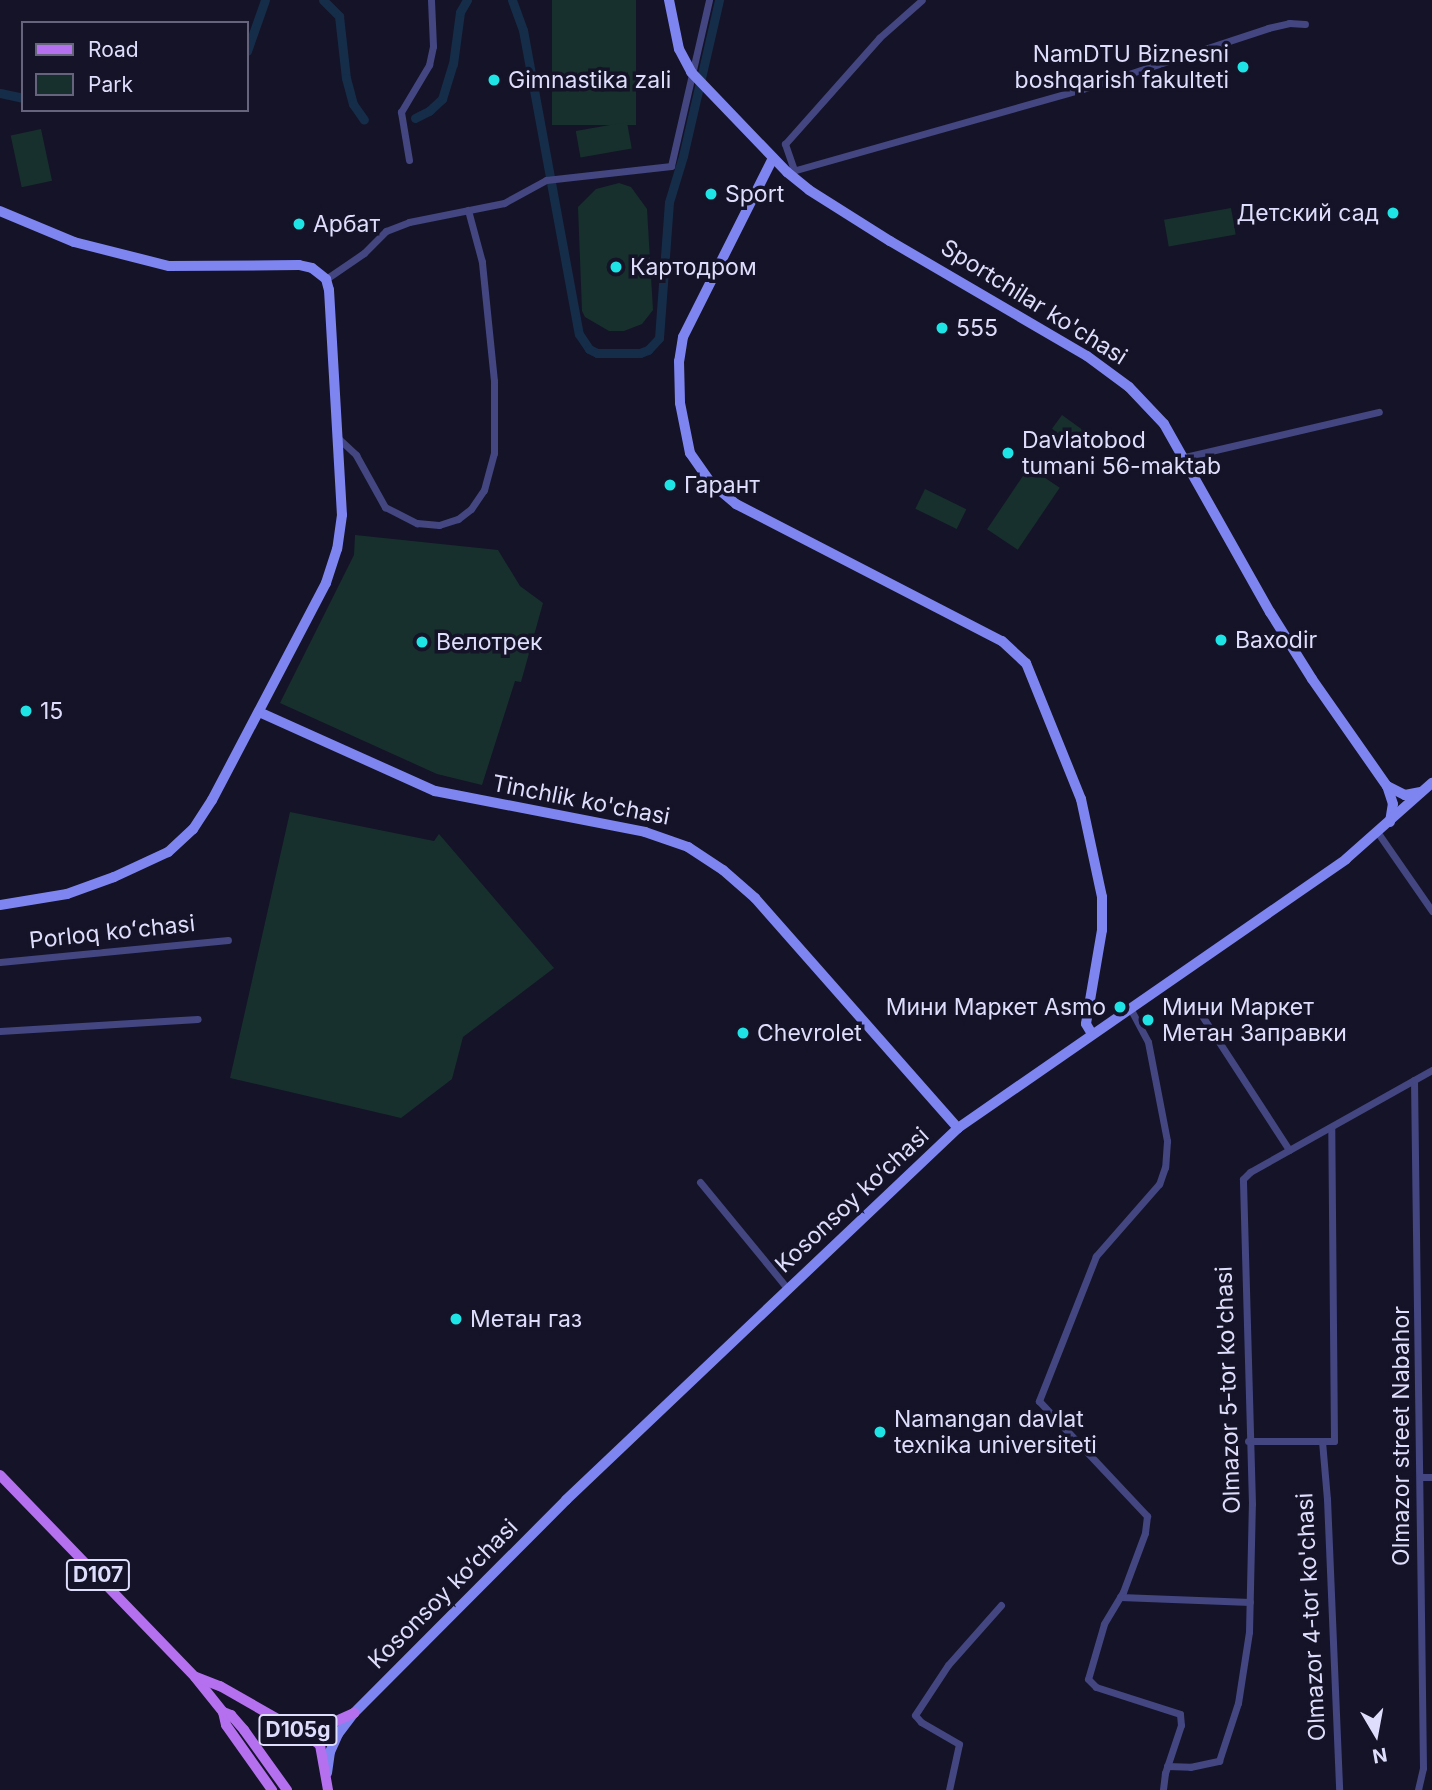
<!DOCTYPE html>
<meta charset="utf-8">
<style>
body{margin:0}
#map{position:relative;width:1432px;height:1790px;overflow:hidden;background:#151327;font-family:Inter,sans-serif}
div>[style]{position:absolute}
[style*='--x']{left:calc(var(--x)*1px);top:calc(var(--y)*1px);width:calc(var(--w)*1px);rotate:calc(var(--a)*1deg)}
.green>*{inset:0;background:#17302d;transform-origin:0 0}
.canal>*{height:9px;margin:-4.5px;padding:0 4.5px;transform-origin:4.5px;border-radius:4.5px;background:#152d49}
.street>*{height:7px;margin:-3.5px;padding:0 3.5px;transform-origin:3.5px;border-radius:3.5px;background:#434681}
.secondary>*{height:10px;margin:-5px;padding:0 5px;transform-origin:5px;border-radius:5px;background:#7e85f1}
.primary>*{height:10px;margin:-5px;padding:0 5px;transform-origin:5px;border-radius:5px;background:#b470ef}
.dots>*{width:19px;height:19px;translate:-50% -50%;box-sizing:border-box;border:4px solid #151327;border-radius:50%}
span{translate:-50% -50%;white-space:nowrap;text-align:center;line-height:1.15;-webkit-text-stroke:7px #151327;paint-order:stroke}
.shield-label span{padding:2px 5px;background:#151327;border:2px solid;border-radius:5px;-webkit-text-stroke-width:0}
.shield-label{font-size:21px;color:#deddfb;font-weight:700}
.poi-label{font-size:23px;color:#deddfb}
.right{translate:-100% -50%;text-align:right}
.left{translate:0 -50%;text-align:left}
.street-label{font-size:23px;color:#deddfb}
.legend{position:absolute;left:21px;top:21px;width:228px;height:91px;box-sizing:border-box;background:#151327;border:2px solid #65647c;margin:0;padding:9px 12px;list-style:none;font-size:21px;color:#deddfb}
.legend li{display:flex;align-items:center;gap:14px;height:35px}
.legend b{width:35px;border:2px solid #65647c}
.north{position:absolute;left:1341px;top:1699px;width:70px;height:70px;-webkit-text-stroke:5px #151327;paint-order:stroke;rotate:170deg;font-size:19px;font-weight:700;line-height:28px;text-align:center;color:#deddfb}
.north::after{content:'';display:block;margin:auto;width:24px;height:32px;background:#deddfb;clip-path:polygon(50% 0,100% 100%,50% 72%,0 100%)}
</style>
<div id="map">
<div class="green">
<div style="left:552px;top:0;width:84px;height:125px"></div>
<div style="left:627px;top:122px;width:27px;height:52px;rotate:80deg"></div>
<div style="left:41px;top:129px;width:53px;height:31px;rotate:78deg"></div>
<div style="clip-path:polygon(619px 183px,631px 187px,647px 209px,653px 310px,642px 324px,624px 331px,609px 331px,585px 317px,582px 311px,578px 207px,596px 189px)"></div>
<div style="left:1231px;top:208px;width:27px;height:68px;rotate:80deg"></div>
<div style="left:1062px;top:415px;width:32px;height:17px;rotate:36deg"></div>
<div style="left:1029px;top:467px;width:37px;height:75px;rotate:34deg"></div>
<div style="left:925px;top:489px;width:46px;height:22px;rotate:26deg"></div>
<div style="clip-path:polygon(355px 535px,498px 550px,520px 586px,543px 603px,521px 682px,515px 681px,482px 785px,437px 774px,280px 703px,354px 555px)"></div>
<div style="clip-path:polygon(290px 812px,434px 841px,439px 834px,554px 968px,463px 1037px,452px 1079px,401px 1118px,230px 1078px)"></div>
</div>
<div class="canal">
<div style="--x:323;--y:0;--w:23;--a:45"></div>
<div style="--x:339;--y:16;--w:62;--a:83.6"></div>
<div style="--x:346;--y:78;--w:27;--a:75"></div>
<div style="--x:353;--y:104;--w:19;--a:55"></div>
<div style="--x:512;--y:0;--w:32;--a:70"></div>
<div style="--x:523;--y:30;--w:309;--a:79.6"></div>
<div style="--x:579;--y:334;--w:18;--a:56"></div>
<div style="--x:589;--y:349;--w:9;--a:27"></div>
<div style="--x:597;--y:353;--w:43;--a:0"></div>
<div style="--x:640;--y:353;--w:9;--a:-21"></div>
<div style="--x:648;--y:350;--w:16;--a:-47"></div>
<div style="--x:659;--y:338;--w:136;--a:-85.8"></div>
<div style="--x:669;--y:202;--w:48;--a:-73.1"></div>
<div style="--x:683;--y:156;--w:160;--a:-77"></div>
<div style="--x:247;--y:51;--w:54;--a:-70.6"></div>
<div style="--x:0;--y:93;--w:24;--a:12"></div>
<div style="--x:415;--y:118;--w:16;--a:-27"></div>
<div style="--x:429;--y:111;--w:18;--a:-43"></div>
<div style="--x:442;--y:99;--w:37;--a:-73"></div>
<div style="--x:453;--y:64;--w:52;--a:-82.3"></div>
<div style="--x:460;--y:12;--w:14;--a:-60"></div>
</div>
<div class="street">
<div style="--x:409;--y:160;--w:49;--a:-99.5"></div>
<div style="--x:401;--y:112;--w:55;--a:-59.2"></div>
<div style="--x:429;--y:65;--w:19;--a:-78"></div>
<div style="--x:433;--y:46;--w:46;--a:-92.5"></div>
<div style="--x:794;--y:170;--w:28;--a:-109"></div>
<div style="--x:785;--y:144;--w:142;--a:-48.4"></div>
<div style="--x:879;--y:38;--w:57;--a:-41.5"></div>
<div style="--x:796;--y:170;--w:298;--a:-15.8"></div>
<div style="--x:1083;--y:89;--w:195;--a:-18.2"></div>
<div style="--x:1268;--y:28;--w:22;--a:-13"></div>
<div style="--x:1289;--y:23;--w:16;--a:4"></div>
<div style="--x:326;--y:279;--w:46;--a:-34.4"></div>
<div style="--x:364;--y:253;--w:31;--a:-45"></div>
<div style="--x:386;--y:231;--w:25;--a:-21"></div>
<div style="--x:409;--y:222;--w:97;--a:-11.3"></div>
<div style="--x:504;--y:203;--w:48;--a:-28.7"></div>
<div style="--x:546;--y:180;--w:126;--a:-6.4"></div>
<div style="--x:671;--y:166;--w:170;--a:-77.1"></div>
<div style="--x:338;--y:438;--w:25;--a:43"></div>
<div style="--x:356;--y:455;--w:60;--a:60.9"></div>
<div style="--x:385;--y:507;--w:36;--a:27"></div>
<div style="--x:417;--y:523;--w:22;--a:5"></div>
<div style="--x:439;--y:525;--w:20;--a:-18"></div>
<div style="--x:458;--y:519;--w:16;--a:-38"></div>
<div style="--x:471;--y:509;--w:23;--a:-56"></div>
<div style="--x:484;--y:490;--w:38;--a:-75"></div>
<div style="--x:494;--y:453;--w:72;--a:-90"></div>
<div style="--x:494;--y:381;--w:120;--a:-95.8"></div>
<div style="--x:482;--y:262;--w:54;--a:-105.1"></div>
<div style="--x:1185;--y:457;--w:199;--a:-13.1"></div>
<div style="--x:1378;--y:833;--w:95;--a:55.3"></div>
<div style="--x:0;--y:962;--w:229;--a:-5.5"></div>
<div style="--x:1195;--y:1005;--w:173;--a:57"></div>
<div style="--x:1130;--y:1008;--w:38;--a:62"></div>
<div style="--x:1148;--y:1042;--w:101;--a:79.1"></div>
<div style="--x:1167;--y:1141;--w:26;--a:94"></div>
<div style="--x:1165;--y:1167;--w:18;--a:109"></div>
<div style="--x:1159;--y:1184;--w:96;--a:131.2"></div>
<div style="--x:1096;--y:1256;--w:156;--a:111.5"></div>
<div style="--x:1039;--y:1401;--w:158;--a:46.8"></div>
<div style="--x:1147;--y:1516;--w:17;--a:97"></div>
<div style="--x:1145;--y:1533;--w:63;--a:110.4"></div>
<div style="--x:1123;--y:1592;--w:37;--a:121"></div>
<div style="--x:1104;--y:1624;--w:57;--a:106.2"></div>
<div style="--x:1088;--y:1679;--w:11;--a:45"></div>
<div style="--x:1096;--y:1687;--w:88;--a:17.8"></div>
<div style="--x:1180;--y:1714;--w:11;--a:85"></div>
<div style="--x:1181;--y:1725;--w:51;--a:108.4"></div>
<div style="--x:1165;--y:1773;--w:17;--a:97"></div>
<div style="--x:0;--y:1031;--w:198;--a:-3.5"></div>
<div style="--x:1414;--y:1080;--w:688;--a:89.25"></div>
<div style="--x:1423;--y:1768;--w:23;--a:103"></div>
<div style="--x:700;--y:1182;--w:139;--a:50.6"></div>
<div style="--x:1248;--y:1441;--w:86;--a:0"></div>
<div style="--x:1334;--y:1441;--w:313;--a:-90.5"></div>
<div style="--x:1322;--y:1441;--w:58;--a:85.1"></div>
<div style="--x:1327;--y:1499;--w:291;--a:87.6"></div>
<div style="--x:1420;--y:1477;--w:12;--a:0"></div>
<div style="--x:1120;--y:1597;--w:130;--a:2.2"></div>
<div style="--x:1167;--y:1766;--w:23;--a:2"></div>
<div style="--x:1190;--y:1767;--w:30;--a:-12"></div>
<div style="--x:1219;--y:1761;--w:61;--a:-71.9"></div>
<div style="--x:1238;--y:1703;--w:72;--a:-81.2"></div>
<div style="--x:1249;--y:1632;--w:128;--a:-88.7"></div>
<div style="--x:1252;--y:1504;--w:325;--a:-91.6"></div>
<div style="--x:1243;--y:1179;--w:10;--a:-45"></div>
<div style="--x:1250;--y:1172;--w:209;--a:-29.3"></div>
<div style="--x:949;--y:1790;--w:47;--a:-77.7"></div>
<div style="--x:959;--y:1744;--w:44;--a:-149.9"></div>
<div style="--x:921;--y:1722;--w:9;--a:-131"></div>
<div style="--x:915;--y:1715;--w:60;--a:-56.6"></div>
<div style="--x:948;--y:1665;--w:80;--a:-48.5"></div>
</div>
<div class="secondary">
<div style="--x:669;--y:0;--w:50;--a:78.5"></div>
<div style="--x:679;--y:49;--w:26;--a:62"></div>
<div style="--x:691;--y:72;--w:139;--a:46.2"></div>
<div style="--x:787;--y:172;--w:28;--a:39"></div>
<div style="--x:809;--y:190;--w:96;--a:32.2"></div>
<div style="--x:890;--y:241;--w:228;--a:30.3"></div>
<div style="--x:1087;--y:356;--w:52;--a:36.4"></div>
<div style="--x:1129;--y:387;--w:51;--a:46.6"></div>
<div style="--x:1164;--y:424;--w:216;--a:60.6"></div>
<div style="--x:1270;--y:612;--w:79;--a:57.9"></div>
<div style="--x:1312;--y:679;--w:131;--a:55"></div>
<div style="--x:773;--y:158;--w:200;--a:116.7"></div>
<div style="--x:683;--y:337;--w:24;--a:99"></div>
<div style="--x:679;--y:361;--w:42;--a:88.6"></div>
<div style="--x:680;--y:403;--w:51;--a:78.7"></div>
<div style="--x:690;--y:453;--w:37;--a:55"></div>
<div style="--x:711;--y:483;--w:33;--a:40"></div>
<div style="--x:736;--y:504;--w:299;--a:27.3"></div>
<div style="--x:1002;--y:641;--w:33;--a:43"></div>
<div style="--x:1026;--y:663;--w:147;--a:68"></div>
<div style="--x:1081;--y:799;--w:100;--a:77.9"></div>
<div style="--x:1102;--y:897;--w:33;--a:90"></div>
<div style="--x:1102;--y:930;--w:95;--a:99.7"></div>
<div style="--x:1086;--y:1024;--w:12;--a:59"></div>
<div style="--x:0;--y:211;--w:80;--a:22.7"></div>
<div style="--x:74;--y:242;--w:98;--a:14.2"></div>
<div style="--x:169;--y:266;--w:130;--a:-0.4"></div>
<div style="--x:299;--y:265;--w:13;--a:13"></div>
<div style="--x:312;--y:268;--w:18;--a:38"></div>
<div style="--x:326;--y:279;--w:11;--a:75"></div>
<div style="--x:329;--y:290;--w:225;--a:86.7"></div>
<div style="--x:342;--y:515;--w:34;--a:98"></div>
<div style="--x:337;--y:549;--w:36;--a:108"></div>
<div style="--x:326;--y:583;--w:245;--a:117.7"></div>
<div style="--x:212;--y:800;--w:35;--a:123"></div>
<div style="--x:193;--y:829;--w:34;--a:137"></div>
<div style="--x:168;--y:852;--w:60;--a:155.2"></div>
<div style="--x:114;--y:877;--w:50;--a:160.1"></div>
<div style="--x:67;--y:894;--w:68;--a:170.7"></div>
<div style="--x:259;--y:712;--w:193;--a:24.2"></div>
<div style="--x:435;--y:791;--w:214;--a:11"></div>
<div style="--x:645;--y:832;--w:46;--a:19.2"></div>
<div style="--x:688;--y:847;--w:42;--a:33.3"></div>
<div style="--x:723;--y:870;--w:43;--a:41.2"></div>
<div style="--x:755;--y:898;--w:307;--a:48.6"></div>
<div style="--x:1390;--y:822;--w:18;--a:-81"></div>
<div style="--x:1393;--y:804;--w:19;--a:-108"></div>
<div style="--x:1387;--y:786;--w:20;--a:27"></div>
<div style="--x:1405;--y:795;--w:16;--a:-11"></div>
<div style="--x:327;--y:1773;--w:21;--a:-82"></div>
<div style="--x:330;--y:1752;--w:20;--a:-66"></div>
<div style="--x:338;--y:1734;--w:26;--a:-53"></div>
<div style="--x:354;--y:1713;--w:301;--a:-45.1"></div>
<div style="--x:566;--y:1500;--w:540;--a:-43.5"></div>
<div style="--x:958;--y:1128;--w:472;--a:-34.7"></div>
<div style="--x:1346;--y:859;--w:115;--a:-41.5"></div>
</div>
<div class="primary">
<div style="--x:0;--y:1475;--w:281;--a:46"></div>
<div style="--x:195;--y:1677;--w:45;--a:51.3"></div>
<div style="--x:223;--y:1712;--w:13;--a:77"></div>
<div style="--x:226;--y:1725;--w:80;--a:54.7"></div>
<div style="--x:196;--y:1677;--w:26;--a:21"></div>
<div style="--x:220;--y:1686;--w:91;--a:29.7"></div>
<div style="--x:299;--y:1731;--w:17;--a:-3"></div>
<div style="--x:316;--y:1730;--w:42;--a:-24.1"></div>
<div style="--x:223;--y:1712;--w:9;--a:21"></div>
<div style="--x:231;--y:1715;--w:20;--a:49"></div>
<div style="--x:244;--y:1730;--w:74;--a:54.4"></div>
<div style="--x:300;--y:1731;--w:24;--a:35"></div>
<div style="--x:320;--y:1745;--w:46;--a:79.9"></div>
</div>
<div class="dots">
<div style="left:1243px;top:67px;background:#1ee4e6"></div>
<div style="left:494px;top:80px;background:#1ee4e6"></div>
<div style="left:711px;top:194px;background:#1ee4e6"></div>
<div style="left:1393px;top:213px;background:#1ee4e6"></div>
<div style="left:299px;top:224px;background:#1ee4e6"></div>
<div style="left:616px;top:267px;background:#1ee4e6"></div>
<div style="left:942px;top:328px;background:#1ee4e6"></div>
<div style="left:1008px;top:453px;background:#1ee4e6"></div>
<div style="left:670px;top:485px;background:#1ee4e6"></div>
<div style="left:1221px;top:640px;background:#1ee4e6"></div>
<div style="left:422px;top:642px;background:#1ee4e6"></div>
<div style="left:26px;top:711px;background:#1ee4e6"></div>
<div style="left:1120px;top:1007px;background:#1ee4e6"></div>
<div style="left:1148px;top:1020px;background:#1ee4e6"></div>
<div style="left:743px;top:1033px;background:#1ee4e6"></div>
<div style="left:456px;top:1319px;background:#1ee4e6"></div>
<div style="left:880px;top:1432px;background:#1ee4e6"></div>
</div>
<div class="shield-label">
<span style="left:98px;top:1575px">D107</span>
<span style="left:298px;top:1730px">D105g</span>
</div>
<div class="poi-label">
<span class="right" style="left:1229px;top:67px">NamDTU Biznesni<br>boshqarish fakulteti</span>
<span class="left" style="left:508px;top:80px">Gimnastika zali</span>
<span class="left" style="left:725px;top:194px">Sport</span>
<span class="right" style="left:1379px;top:213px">Детский сад</span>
<span class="left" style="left:313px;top:224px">Арбат</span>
<span class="left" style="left:630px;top:267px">Картодром</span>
<span class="left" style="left:956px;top:328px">555</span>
<span class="left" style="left:1022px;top:453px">Davlatobod<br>tumani 56-maktab</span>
<span class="left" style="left:684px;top:485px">Гарант</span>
<span class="left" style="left:1235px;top:640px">Baxodir</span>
<span class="left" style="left:436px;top:642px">Велотрек</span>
<span class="left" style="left:40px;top:711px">15</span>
<span class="right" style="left:1106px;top:1007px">Мини Маркет Asmo</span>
<span class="left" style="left:1162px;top:1020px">Мини Маркет<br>Метан Заправки</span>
<span class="left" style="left:757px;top:1033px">Chevrolet</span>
<span class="left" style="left:470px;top:1319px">Метан газ</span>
<span class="left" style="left:894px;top:1432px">Namangan davlat<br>texnika universiteti</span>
</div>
<div class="street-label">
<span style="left:1034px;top:302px;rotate:32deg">Sportchilar ko'chasi</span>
<span style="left:581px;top:800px;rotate:11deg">Tinchlik ko'chasi</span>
<span style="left:112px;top:932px;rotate:-6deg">Porloq koʻchasi</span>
<span style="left:852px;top:1200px;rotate:-43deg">Kosonsoy ko’chasi</span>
<span style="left:1228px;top:1390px;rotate:-92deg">Olmazor 5-tor ko'chasi</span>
<span style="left:1401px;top:1436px;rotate:-90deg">Olmazor street Nabahor</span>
<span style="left:443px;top:1594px;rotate:-45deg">Kosonsoy ko’chasi</span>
<span style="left:1311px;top:1617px;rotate:-93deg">Olmazor 4-tor ko'chasi</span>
</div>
<ul class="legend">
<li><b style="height:9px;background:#b470ef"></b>Road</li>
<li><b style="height:19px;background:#17302d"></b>Park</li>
</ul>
<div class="north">N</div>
</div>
